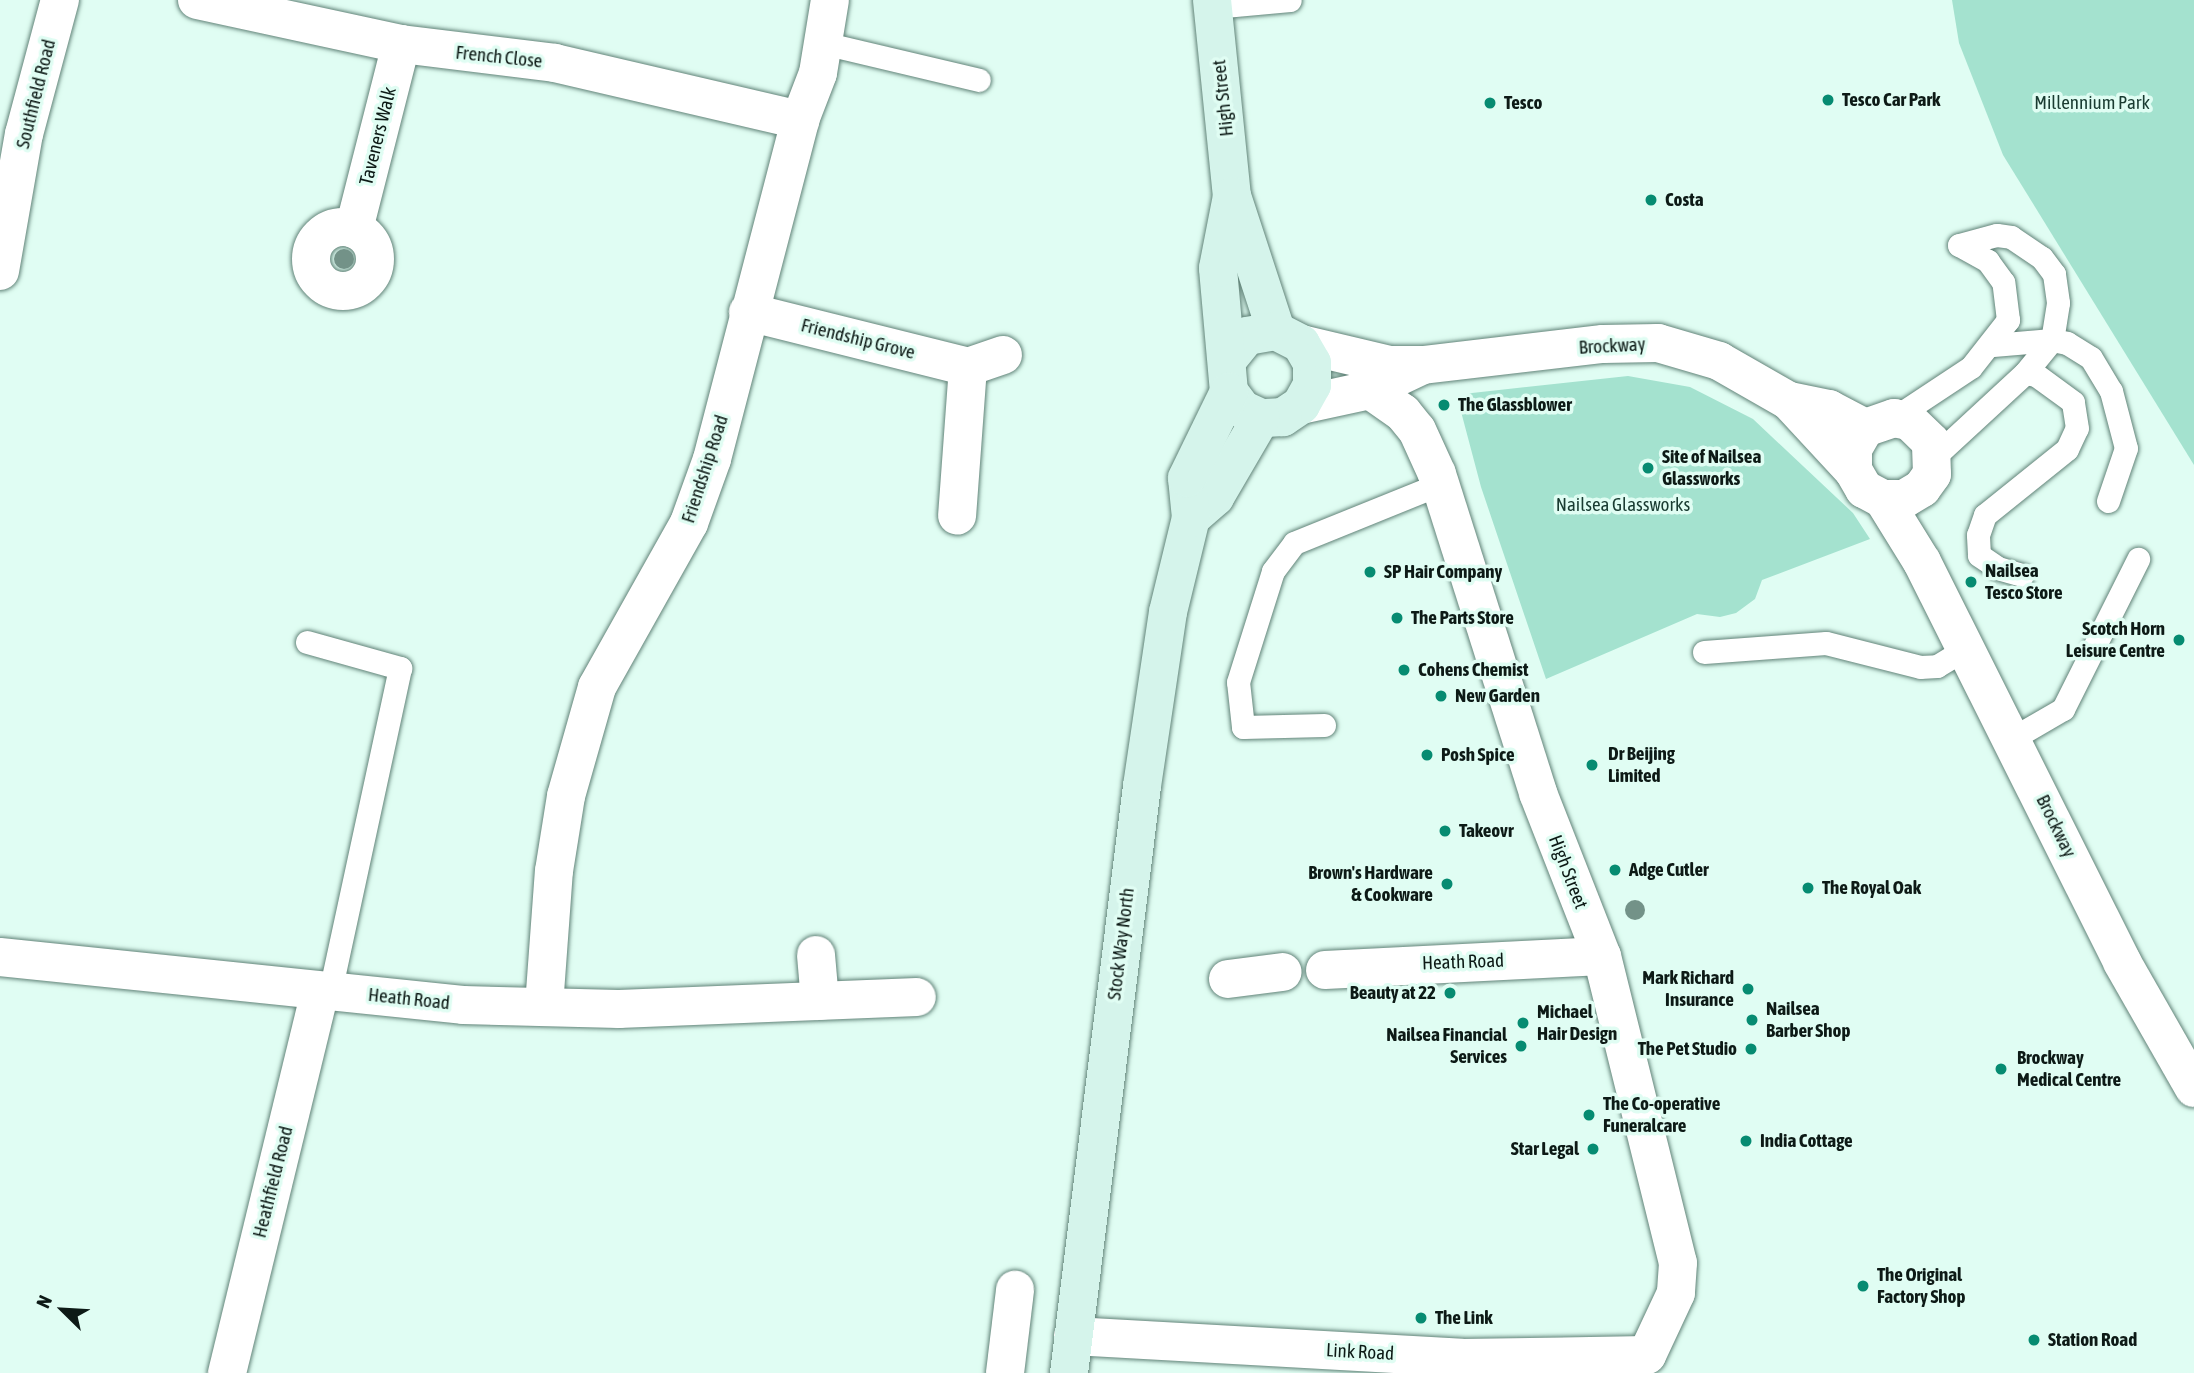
<!DOCTYPE html>
<style>
body{margin:0}
#map{position:relative;width:2194px;height:1373px;overflow:hidden;background:#e0fdf3;font-family:"Asap Condensed",sans-serif}
div>[style]{position:absolute}
[style*='--x']{left:calc(var(--x)*1px);top:calc(var(--y)*1px);width:calc(var(--w)*1px);rotate:calc(var(--a)*1deg)}
.green>*{inset:0;background:#a4e2cf}
.roads{filter:drop-shadow(0 0 2px #618378) drop-shadow(0 0 2px #618378)}
.service>*{height:23px;margin:-11.5px;padding:0 11.5px;transform-origin:11.5px;border-radius:11.5px;background:#fff}
.minor>*{height:38px;margin:-19px;padding:0 19px;transform-origin:19px;border-radius:19px;background:#fff}
.minor>.ring{margin:-19px;padding:0;box-sizing:content-box;background:none;border:38px solid #fff;border-radius:50%}
.tertiary>*{height:38px;margin:-19px;padding:0 19px;transform-origin:19px;border-radius:19px;background:#fff}
.secondary>*{height:38px;margin:-19px;padding:0 19px;transform-origin:19px;border-radius:19px;background:#d5f4eb}
.trees>*{width:20px;height:20px;margin:-10px;border-radius:50%;background:#739288}
.dots>*{width:19px;height:19px;translate:-50% -50%;box-sizing:border-box;border:4px solid #e0fdf3;border-radius:50%}
span{translate:-50% -50%;white-space:nowrap;text-align:center;line-height:1.15;-webkit-text-stroke:7px #e0fdf3;paint-order:stroke}
.street-label{font-size:19px;color:#0d1a16}
.poi-label{font-size:19px;color:#0d1a16;font-weight:700}
.left{translate:0 -50%;text-align:left}
.right{translate:-100% -50%;text-align:right}
.park-label{font-size:19px;color:#193b31}
.north{position:absolute;left:28px;top:1275px;width:70px;height:70px;-webkit-text-stroke:5px #e0fdf3;paint-order:stroke;rotate:294deg;font-size:19px;font-weight:700;line-height:28px;text-align:center;color:#0d1a16}
.north::after{content:'';display:block;margin:auto;width:24px;height:32px;background:#0d1a16;clip-path:polygon(50% 0,100% 100%,50% 72%,0 100%)}
</style>
<div id="map">
<div class="green">
<div style="clip-path:polygon(1952px 0,2194px 0,2194px 465px,2003px 155px,1959px 43px)"></div>
<div style="clip-path:polygon(1628px 376px,1690px 387px,1753px 419px,1853px 513px,1870px 539px,1762px 580px,1755px 599px,1736px 613px,1720px 617px,1697px 614px,1546px 679px,1481px 487px,1459px 404px,1463px 396px,1472px 393px)"></div>
</div>
<div class="roads">
<div class="service">
<div style="--x:1213;--y:7;--w:77;--a:-5.2"></div>
<div style="--x:823;--y:43;--w:160;--a:13.3"></div>
<div style="--x:1993;--y:345;--w:59;--a:-4.8"></div>
<div style="--x:2052;--y:340;--w:15;--a:11"></div>
<div style="--x:2067;--y:343;--w:28;--a:32"></div>
<div style="--x:2091;--y:358;--w:39;--a:59"></div>
<div style="--x:2111;--y:391;--w:59;--a:75.3"></div>
<div style="--x:2126;--y:448;--w:56;--a:108.8"></div>
<div style="--x:1894;--y:418;--w:92;--a:-33.5"></div>
<div style="--x:1971;--y:367;--w:60;--a:-51.8"></div>
<div style="--x:2008;--y:320;--w:38;--a:-97"></div>
<div style="--x:2003;--y:282;--w:26;--a:-126"></div>
<div style="--x:1988;--y:261;--w:33;--a:-151"></div>
<div style="--x:1959;--y:245;--w:39;--a:-15"></div>
<div style="--x:1997;--y:235;--w:14;--a:8"></div>
<div style="--x:2011;--y:237;--w:37;--a:34"></div>
<div style="--x:2042;--y:258;--w:20;--a:53"></div>
<div style="--x:2054;--y:274;--w:29;--a:82"></div>
<div style="--x:2058;--y:303;--w:37;--a:99"></div>
<div style="--x:2052;--y:340;--w:43;--a:129.3"></div>
<div style="--x:2025;--y:373;--w:124;--a:137.3"></div>
<div style="--x:2022;--y:575;--w:25;--a:-164"></div>
<div style="--x:1998;--y:568;--w:23;--a:-146"></div>
<div style="--x:1979;--y:555;--w:20;--a:-93"></div>
<div style="--x:1978;--y:535;--w:21;--a:-71"></div>
<div style="--x:1985;--y:515;--w:105;--a:-38.8"></div>
<div style="--x:2067;--y:449;--w:23;--a:-65"></div>
<div style="--x:2077;--y:428;--w:26;--a:-99"></div>
<div style="--x:2073;--y:402;--w:46;--a:-143.9"></div>
<div style="--x:2036;--y:375;--w:11;--a:-170"></div>
<div style="--x:307;--y:642;--w:97;--a:15.6"></div>
<div style="--x:400;--y:668;--w:330;--a:102.2"></div>
<div style="--x:1704;--y:652;--w:122;--a:-4.2"></div>
<div style="--x:1826;--y:643;--w:97;--a:14.3"></div>
<div style="--x:1920;--y:667;--w:17;--a:-3"></div>
<div style="--x:1937;--y:666;--w:35;--a:-31"></div>
<div style="--x:1324;--y:725;--w:81;--a:178.6"></div>
<div style="--x:1243;--y:727;--w:45;--a:-96.3"></div>
<div style="--x:1238;--y:682;--w:116;--a:-72.5"></div>
<div style="--x:1273;--y:571;--w:35;--a:-53"></div>
<div style="--x:1294;--y:543;--w:157;--a:-22"></div>
<div style="--x:2013;--y:738;--w:58;--a:-30.1"></div>
<div style="--x:2063;--y:709;--w:168;--a:-63.4"></div>
</div>
<div class="minor">
<div style="--x:197;--y:0;--w:209;--a:12.2"></div>
<div style="--x:401;--y:44;--w:155;--a:7"></div>
<div style="--x:555;--y:63;--w:252;--a:13.1"></div>
<div class="ring" style="left:311px;top:227px;width:26px;height:26px"></div>
<div style="--x:354;--y:229;--w:191;--a:-75.7"></div>
<div style="--x:0;--y:271;--w:139;--a:-80.1"></div>
<div style="--x:24;--y:134;--w:139;--a:-75"></div>
<div style="--x:748;--y:312;--w:227;--a:14"></div>
<div style="--x:968;--y:367;--w:149;--a:94.2"></div>
<div style="--x:968;--y:367;--w:37;--a:-19"></div>
<div style="--x:1370;--y:390;--w:40;--a:34.9"></div>
<div style="--x:1403;--y:413;--w:22;--a:51"></div>
<div style="--x:1417;--y:430;--w:48;--a:65.6"></div>
<div style="--x:1437;--y:474;--w:335;--a:72.4"></div>
<div style="--x:1538;--y:793;--w:175;--a:68.6"></div>
<div style="--x:1602;--y:956;--w:316;--a:76.1"></div>
<div style="--x:1678;--y:1263;--w:30;--a:94"></div>
<div style="--x:1676;--y:1293;--w:68;--a:115.1"></div>
<div style="--x:816;--y:955;--w:46;--a:85"></div>
<div style="--x:0;--y:957;--w:465;--a:5.9"></div>
<div style="--x:463;--y:1005;--w:156;--a:1.5"></div>
<div style="--x:619;--y:1009;--w:298;--a:-2.3"></div>
<div style="--x:1325;--y:970;--w:277;--a:-2.9"></div>
<div style="--x:1228;--y:979;--w:55;--a:-7.3"></div>
<div style="--x:544;--y:1006;--w:135;--a:-85.8"></div>
<div style="--x:554;--y:871;--w:76;--a:-80.9"></div>
<div style="--x:566;--y:796;--w:113;--a:-74.1"></div>
<div style="--x:597;--y:687;--w:188;--a:-60.7"></div>
<div style="--x:689;--y:523;--w:68;--a:-70.2"></div>
<div style="--x:712;--y:459;--w:350;--a:-75.4"></div>
<div style="--x:800;--y:120;--w:50;--a:-69"></div>
<div style="--x:818;--y:73;--w:74;--a:-80.7"></div>
<div style="--x:1073;--y:1336;--w:389;--a:3.2"></div>
<div style="--x:1461;--y:1358;--w:186;--a:-0.9"></div>
<div style="--x:227;--y:1373;--w:393;--a:-76.3"></div>
<div style="--x:1005;--y:1373;--w:84;--a:-83.1"></div>
</div>
<div class="tertiary">
<div style="--x:1301;--y:344;--w:90;--a:13.4"></div>
<div style="--x:1389;--y:365;--w:34;--a:0"></div>
<div style="--x:1423;--y:365;--w:181;--a:-6.7"></div>
<div style="--x:1603;--y:344;--w:55;--a:-1"></div>
<div style="--x:1658;--y:343;--w:64;--a:16.4"></div>
<div style="--x:1719;--y:361;--w:81;--a:29.7"></div>
<div style="--x:1789;--y:401;--w:41;--a:11.3"></div>
<div style="--x:1829;--y:409;--w:41;--a:27.8"></div>
<div style="--x:1789;--y:401;--w:94;--a:47.2"></div>
<div style="--x:1301;--y:405;--w:71;--a:-12.3"></div>
<div style="--x:1370;--y:390;--w:56;--a:-25.2"></div>
<div style="--x:1883;--y:499;--w:21;--a:0"></div>
<div style="--x:1904;--y:499;--w:21;--a:-31"></div>
<div style="--x:1922;--y:488;--w:17;--a:-54"></div>
<div style="--x:1932;--y:474;--w:32;--a:-92"></div>
<div style="--x:1931;--y:442;--w:30;--a:-136"></div>
<div style="--x:1909;--y:421;--w:15;--a:-169"></div>
<div style="--x:1894;--y:418;--w:31;--a:161"></div>
<div style="--x:1865;--y:428;--w:24;--a:120"></div>
<div style="--x:1853;--y:449;--w:21;--a:90"></div>
<div style="--x:1853;--y:470;--w:22;--a:60"></div>
<div style="--x:1864;--y:489;--w:21;--a:28"></div>
<div style="--x:1883;--y:499;--w:74;--a:58.2"></div>
<div style="--x:1922;--y:562;--w:447;--a:63.4"></div>
<div style="--x:2122;--y:962;--w:145;--a:60.3"></div>
</div>
<div class="secondary">
<div style="--x:1212;--y:0;--w:197;--a:84.2"></div>
<div style="--x:1232;--y:196;--w:142;--a:71.9"></div>
<div style="--x:1229;--y:358;--w:28;--a:-51"></div>
<div style="--x:1247;--y:336;--w:29;--a:-10"></div>
<div style="--x:1276;--y:331;--w:28;--a:27"></div>
<div style="--x:1301;--y:344;--w:22;--a:60"></div>
<div style="--x:1312;--y:363;--w:22;--a:90"></div>
<div style="--x:1312;--y:385;--w:23;--a:119"></div>
<div style="--x:1301;--y:405;--w:22;--a:146"></div>
<div style="--x:1283;--y:417;--w:22;--a:177"></div>
<div style="--x:1261;--y:418;--w:21;--a:-155"></div>
<div style="--x:1242;--y:409;--w:21;--a:-127"></div>
<div style="--x:1229;--y:392;--w:124;--a:-95.1"></div>
<div style="--x:1218;--y:268;--w:73;--a:-79"></div>
<div style="--x:1191;--y:518;--w:32;--a:-41"></div>
<div style="--x:1215;--y:497;--w:91;--a:-59.8"></div>
<div style="--x:1069;--y:1373;--w:592;--a:-82.91"></div>
<div style="--x:1142;--y:786;--w:176;--a:-81.5"></div>
<div style="--x:1168;--y:612;--w:97;--a:-76.3"></div>
<div style="--x:1191;--y:518;--w:40;--a:-95.7"></div>
<div style="--x:1187;--y:478;--w:96;--a:-64"></div>
</div>
</div>
<div class="trees">
<div style="left:344px;top:259px"></div>
<div style="left:1635px;top:910px"></div>
</div>
<div class="dots">
<div style="left:1828px;top:100px;background:#068b71"></div>
<div style="left:1490px;top:103px;background:#068b71"></div>
<div style="left:1651px;top:200px;background:#068b71"></div>
<div style="left:1444px;top:405px;background:#068b71"></div>
<div style="left:1648px;top:468px;background:#068b71"></div>
<div style="left:1370px;top:572px;background:#068b71"></div>
<div style="left:1971px;top:582px;background:#068b71"></div>
<div style="left:1397px;top:618px;background:#068b71"></div>
<div style="left:2179px;top:640px;background:#068b71"></div>
<div style="left:1404px;top:670px;background:#068b71"></div>
<div style="left:1441px;top:696px;background:#068b71"></div>
<div style="left:1427px;top:755px;background:#068b71"></div>
<div style="left:1592px;top:765px;background:#068b71"></div>
<div style="left:1445px;top:831px;background:#068b71"></div>
<div style="left:1615px;top:870px;background:#068b71"></div>
<div style="left:1447px;top:884px;background:#068b71"></div>
<div style="left:1808px;top:888px;background:#068b71"></div>
<div style="left:1748px;top:989px;background:#068b71"></div>
<div style="left:1450px;top:993px;background:#068b71"></div>
<div style="left:1752px;top:1020px;background:#068b71"></div>
<div style="left:1523px;top:1023px;background:#068b71"></div>
<div style="left:1521px;top:1046px;background:#068b71"></div>
<div style="left:1751px;top:1049px;background:#068b71"></div>
<div style="left:2001px;top:1069px;background:#068b71"></div>
<div style="left:1589px;top:1115px;background:#068b71"></div>
<div style="left:1746px;top:1141px;background:#068b71"></div>
<div style="left:1593px;top:1149px;background:#068b71"></div>
<div style="left:1863px;top:1286px;background:#068b71"></div>
<div style="left:1421px;top:1318px;background:#068b71"></div>
<div style="left:2034px;top:1340px;background:#068b71"></div>
</div>
<div class="street-label">
<span style="left:499px;top:57px;rotate:6deg">French Close</span>
<span style="left:36px;top:94px;rotate:-76deg">Southfield Road</span>
<span style="left:1223px;top:98px;rotate:-96deg">High Street</span>
<span style="left:378px;top:136px;rotate:-76deg">Taveners Walk</span>
<span style="left:858px;top:339px;rotate:14deg">Friendship Grove</span>
<span style="left:1612px;top:346px;rotate:-3deg">Brockway</span>
<span style="left:705px;top:469px;rotate:-72deg">Friendship Road</span>
<span style="left:2056px;top:826px;rotate:64deg">Brockway</span>
<span style="left:1568px;top:872px;rotate:69deg">High Street</span>
<span style="left:1121px;top:944px;rotate:-83deg">Stock Way North</span>
<span style="left:1463px;top:962px;rotate:-2deg">Heath Road</span>
<span style="left:409px;top:999px;rotate:6deg">Heath Road</span>
<span style="left:273px;top:1182px;rotate:-76deg">Heathfield Road</span>
<span style="left:1360px;top:1352px;rotate:3deg">Link Road</span>
</div>
<div class="poi-label">
<span class="left" style="left:1842px;top:100px">Tesco Car Park</span>
<span class="left" style="left:1504px;top:103px">Tesco</span>
<span class="left" style="left:1665px;top:200px">Costa</span>
<span class="left" style="left:1458px;top:405px">The Glassblower</span>
<span class="left" style="left:1662px;top:468px">Site of Nailsea<br>Glassworks</span>
<span class="left" style="left:1985px;top:582px">Nailsea<br>Tesco Store</span>
<span class="left" style="left:1384px;top:572px">SP Hair Company</span>
<span class="left" style="left:1411px;top:618px">The Parts Store</span>
<span class="right" style="left:2165px;top:640px">Scotch Horn<br>Leisure Centre</span>
<span class="left" style="left:1418px;top:670px">Cohens Chemist</span>
<span class="left" style="left:1455px;top:696px">New Garden</span>
<span class="left" style="left:1608px;top:765px">Dr Beijing<br>Limited</span>
<span class="left" style="left:1441px;top:755px">Posh Spice</span>
<span class="left" style="left:1459px;top:831px">Takeovr</span>
<span class="left" style="left:1629px;top:870px">Adge Cutler</span>
<span class="right" style="left:1433px;top:884px">Brown's Hardware<br>&amp; Cookware</span>
<span class="left" style="left:1822px;top:888px">The Royal Oak</span>
<span class="right" style="left:1734px;top:989px">Mark Richard<br>Insurance</span>
<span class="right" style="left:1436px;top:993px">Beauty at 22</span>
<span class="left" style="left:1766px;top:1020px">Nailsea<br>Barber Shop</span>
<span class="left" style="left:1537px;top:1023px">Michael<br>Hair Design</span>
<span class="right" style="left:1507px;top:1046px">Nailsea Financial<br>Services</span>
<span class="right" style="left:1737px;top:1049px">The Pet Studio</span>
<span class="left" style="left:2017px;top:1069px">Brockway<br>Medical Centre</span>
<span class="left" style="left:1603px;top:1115px">The Co-operative<br>Funeralcare</span>
<span class="left" style="left:1760px;top:1141px">India Cottage</span>
<span class="right" style="left:1579px;top:1149px">Star Legal</span>
<span class="left" style="left:1877px;top:1286px">The Original<br>Factory Shop</span>
<span class="left" style="left:1435px;top:1318px">The Link</span>
<span class="left" style="left:2048px;top:1340px">Station Road</span>
</div>
<div class="park-label">
<span style="left:2092px;top:103px">Millennium Park</span>
<span style="left:1623px;top:505px">Nailsea Glassworks</span>
</div>
<div class="north">N</div>
</div>
